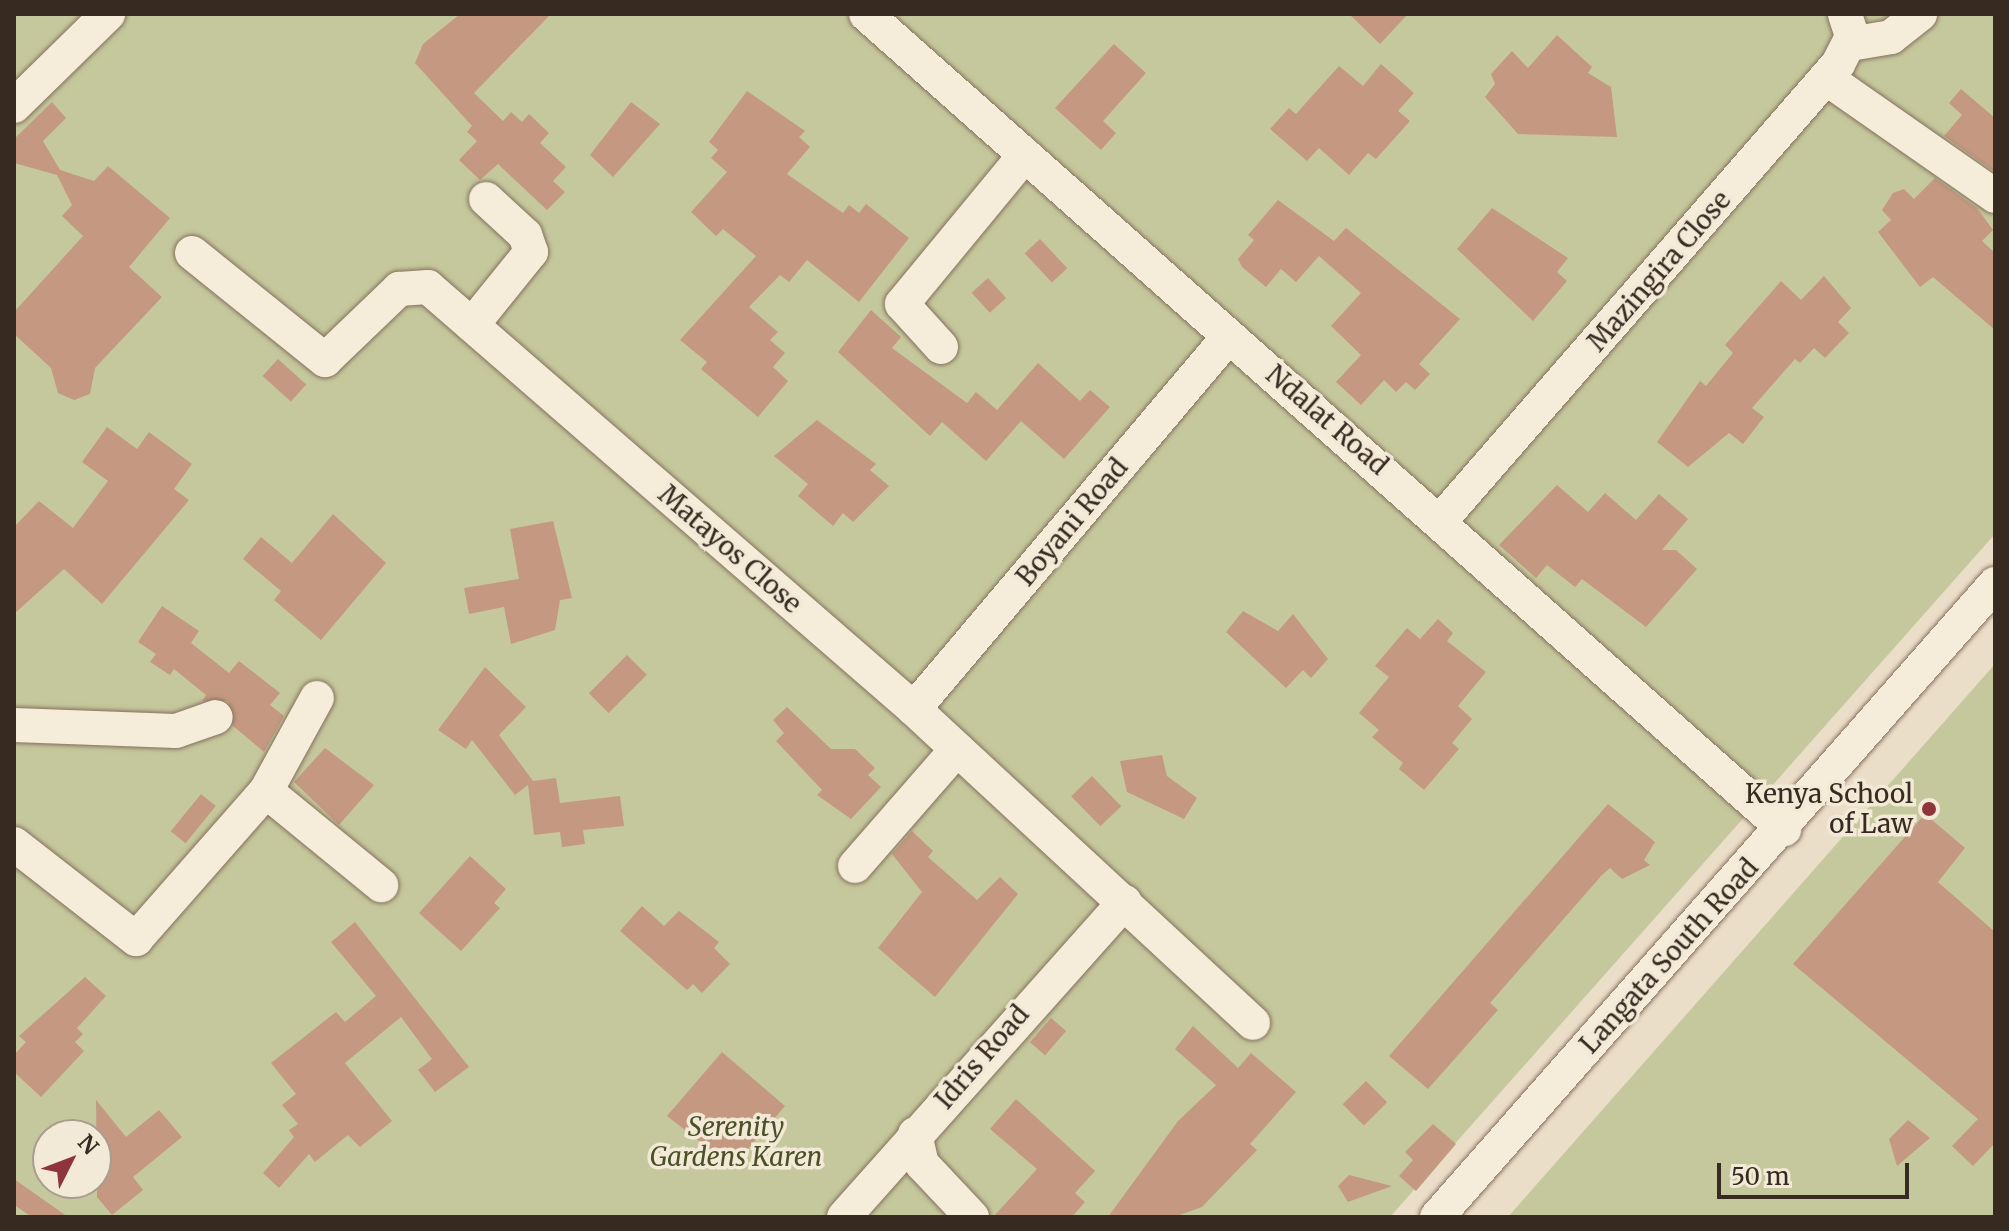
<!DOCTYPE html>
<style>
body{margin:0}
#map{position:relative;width:2009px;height:1231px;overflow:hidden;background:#ebdec8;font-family:Merriweather,serif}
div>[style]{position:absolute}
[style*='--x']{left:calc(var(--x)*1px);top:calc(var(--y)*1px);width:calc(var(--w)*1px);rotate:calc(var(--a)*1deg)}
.green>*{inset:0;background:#c5c89c}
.building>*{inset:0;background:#c59981;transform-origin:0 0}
.roads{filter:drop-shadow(0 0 2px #85715e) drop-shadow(0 0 2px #85715e)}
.minor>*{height:34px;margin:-17px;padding:0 17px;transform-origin:17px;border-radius:17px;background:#f6ecda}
.dots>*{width:22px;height:22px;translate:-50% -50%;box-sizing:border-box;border:4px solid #f3e9d7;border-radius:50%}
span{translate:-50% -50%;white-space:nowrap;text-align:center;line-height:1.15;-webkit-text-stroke:7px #f3e9d7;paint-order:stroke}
.street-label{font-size:26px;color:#372a21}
.poi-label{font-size:26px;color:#372a21}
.right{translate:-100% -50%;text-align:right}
.park-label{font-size:26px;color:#4a5129;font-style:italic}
.frame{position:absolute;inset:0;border:16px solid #372a21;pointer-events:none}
.north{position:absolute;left:32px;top:1119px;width:80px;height:80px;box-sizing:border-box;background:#f3e9d7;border:2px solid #a89d8e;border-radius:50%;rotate:48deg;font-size:22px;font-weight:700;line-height:32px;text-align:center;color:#372a21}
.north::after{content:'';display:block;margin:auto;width:28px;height:36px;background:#8f343a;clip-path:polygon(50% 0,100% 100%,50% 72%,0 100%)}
.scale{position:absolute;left:1717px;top:1163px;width:192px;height:36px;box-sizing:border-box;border:4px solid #372a21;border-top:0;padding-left:10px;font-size:24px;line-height:28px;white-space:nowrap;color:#372a21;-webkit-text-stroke:6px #f3e9d7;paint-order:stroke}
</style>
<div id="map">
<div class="green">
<div style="clip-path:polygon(evenodd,14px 14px,1995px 14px,1995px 534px,1390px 1217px,14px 1217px,14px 14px,48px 1135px,96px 1135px,96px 1183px,48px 1183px,48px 1135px)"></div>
<div style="clip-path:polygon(1995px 664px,1995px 1217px,1508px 1217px)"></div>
</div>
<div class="building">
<div style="clip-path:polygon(460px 14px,551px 14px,474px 93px,503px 121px,511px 112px,522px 122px,529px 114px,549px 133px,540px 143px,566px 167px,553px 181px,565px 192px,547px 210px,498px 164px,480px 180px,459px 160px,477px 141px,467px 132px,472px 126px,415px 63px,423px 44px)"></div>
<div style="clip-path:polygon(1349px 14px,1408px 14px,1380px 44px)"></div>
<div style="clip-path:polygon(1557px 35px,1592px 67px,1588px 73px,1611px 87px,1617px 137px,1518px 134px,1485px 97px,1495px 84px,1491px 74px,1512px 51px,1528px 68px)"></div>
<div style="clip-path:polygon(1114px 44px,1146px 73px,1103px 121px,1116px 133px,1101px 150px,1055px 108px)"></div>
<div style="clip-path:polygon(1381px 64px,1414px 93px,1398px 111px,1410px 121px,1376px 159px,1368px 153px,1349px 175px,1319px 148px,1307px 161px,1270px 129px,1289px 108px,1296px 114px,1339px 66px,1363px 86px)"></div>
<div style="clip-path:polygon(1961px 89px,1995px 118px,1995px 172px,1944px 136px,1962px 115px,1949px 103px)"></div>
<div style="clip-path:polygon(747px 91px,805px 131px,799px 137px,810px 147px,787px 174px,843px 213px,849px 205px,859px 213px,866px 204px,909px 238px,859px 302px,807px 260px,789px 282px,780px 275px,749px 307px,778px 332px,770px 340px,785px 353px,773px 367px,788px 381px,758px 417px,701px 369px,707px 362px,680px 340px,756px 256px,723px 229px,716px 236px,691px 212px,727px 172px,711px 158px,718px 150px,709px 142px)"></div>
<div style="clip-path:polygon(52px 102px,66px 118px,43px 141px,60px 170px,94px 181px,108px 166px,170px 218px,129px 267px,162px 297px,95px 368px,90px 394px,74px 400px,58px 393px,51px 368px,14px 334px,14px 312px,83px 236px,62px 216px,72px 205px,57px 175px,14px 163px,14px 139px)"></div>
<div style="clip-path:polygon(631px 102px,660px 124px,613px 177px,590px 155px)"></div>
<div style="clip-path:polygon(1935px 178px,1977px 208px,1993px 230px,1982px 241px,1995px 253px,1995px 330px,1933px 277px,1920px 287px,1878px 232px,1891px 220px,1882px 210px,1893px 193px,1904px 189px,1914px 199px)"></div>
<div style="clip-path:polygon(1278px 200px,1334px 241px,1346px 228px,1460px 319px,1419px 364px,1430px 374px,1415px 390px,1406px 382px,1396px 392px,1384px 380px,1361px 405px,1336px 382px,1361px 355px,1331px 326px,1361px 293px,1319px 256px,1296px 282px,1281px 269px,1266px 287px,1242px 267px,1238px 259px,1254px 240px,1248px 235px)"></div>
<div style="clip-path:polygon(1492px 208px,1568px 258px,1557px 272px,1567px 281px,1533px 321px,1457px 249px)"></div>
<div style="left:1040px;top:239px;width:40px;height:21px;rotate:47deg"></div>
<div style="clip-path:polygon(1824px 276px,1851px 308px,1838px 322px,1849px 333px,1825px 358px,1814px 348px,1800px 363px,1795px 359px,1752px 408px,1764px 417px,1743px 444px,1729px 433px,1688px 467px,1657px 442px,1700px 381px,1706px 386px,1733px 353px,1725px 345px,1781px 281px,1801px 300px)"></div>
<div style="left:988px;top:278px;width:27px;height:22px;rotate:48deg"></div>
<div style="clip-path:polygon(871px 310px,901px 337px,892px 348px,967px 403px,976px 392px,997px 410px,1038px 363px,1080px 401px,1090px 390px,1110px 407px,1064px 459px,1021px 421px,986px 461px,942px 422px,930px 436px,838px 352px)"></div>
<div style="left:278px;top:359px;width:38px;height:23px;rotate:42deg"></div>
<div style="clip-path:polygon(817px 420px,876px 464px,870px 470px,889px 486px,853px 522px,843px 513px,833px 526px,798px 496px,808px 484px,774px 456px)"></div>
<div style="clip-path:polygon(107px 427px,137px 449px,149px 432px,192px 464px,174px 489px,189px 500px,102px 604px,64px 569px,14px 614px,14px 527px,39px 501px,73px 528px,108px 481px,82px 462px)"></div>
<div style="clip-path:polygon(1557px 485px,1588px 512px,1605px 493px,1636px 520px,1659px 494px,1688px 519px,1662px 550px,1676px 550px,1697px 569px,1646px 627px,1582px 579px,1575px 587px,1547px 565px,1536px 578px,1499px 545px)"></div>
<div style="clip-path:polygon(333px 514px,386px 563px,321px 640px,274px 600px,281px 591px,243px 559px,261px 537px,292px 563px)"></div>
<div style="clip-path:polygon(553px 521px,572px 598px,560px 600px,555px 630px,511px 644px,504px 607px,469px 614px,464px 588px,519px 579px,510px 529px)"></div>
<div style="clip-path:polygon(162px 606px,199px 631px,191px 643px,229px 673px,239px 661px,280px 693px,270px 705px,284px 716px,264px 752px,233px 726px,228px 701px,202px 701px,206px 695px,174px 669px,170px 675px,150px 662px,156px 654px,138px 642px)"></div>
<div style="clip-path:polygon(1243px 611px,1278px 631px,1293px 614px,1328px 659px,1311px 678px,1303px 670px,1286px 688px,1226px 632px)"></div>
<div style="clip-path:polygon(1438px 619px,1453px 633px,1447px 641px,1486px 672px,1458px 706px,1472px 719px,1452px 743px,1459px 749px,1424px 790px,1399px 769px,1403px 763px,1372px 737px,1379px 730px,1359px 713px,1389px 677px,1375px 666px,1407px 628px,1420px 639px)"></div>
<div style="left:627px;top:655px;width:28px;height:54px;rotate:45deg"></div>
<div style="clip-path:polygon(485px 667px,526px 707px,499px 735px,533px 781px,556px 778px,560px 803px,620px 796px,624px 826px,583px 830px,585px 844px,562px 847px,560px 832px,534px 835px,528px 785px,515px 795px,472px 740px,466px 749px,438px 730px)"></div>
<div style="clip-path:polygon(787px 707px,831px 749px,855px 749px,875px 768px,868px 775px,881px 787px,851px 819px,817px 795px,822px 790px,776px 741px,784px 733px,773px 720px)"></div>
<div style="clip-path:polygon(325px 748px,374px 785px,339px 825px,294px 782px)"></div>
<div style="clip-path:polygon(1162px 755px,1167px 776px,1197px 798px,1184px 819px,1127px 792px,1120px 761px)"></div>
<div style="left:1092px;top:776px;width:42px;height:29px;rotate:46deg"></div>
<div style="left:201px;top:794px;width:19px;height:48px;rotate:39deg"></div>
<div style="clip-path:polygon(1608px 804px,1655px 842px,1644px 860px,1650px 865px,1622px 879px,1610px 868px,1602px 875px,1490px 1003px,1498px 1010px,1428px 1089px,1389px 1056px)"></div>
<div style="clip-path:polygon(1925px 814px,1965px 848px,1938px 882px,1995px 932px,1995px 1143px,1973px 1166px,1952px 1146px,1978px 1119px,1793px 964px)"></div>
<div style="clip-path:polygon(912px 831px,933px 851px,928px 857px,977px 900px,1000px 877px,1018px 894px,935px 997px,878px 948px,922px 892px,892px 854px)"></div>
<div style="clip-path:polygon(470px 856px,506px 889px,494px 903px,500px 908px,461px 951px,419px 913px)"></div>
<div style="clip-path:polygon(642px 906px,664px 926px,679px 911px,719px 942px,714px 948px,730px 964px,702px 993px,693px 984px,687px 990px,620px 931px)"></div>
<div style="clip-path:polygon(355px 922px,469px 1067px,435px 1092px,418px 1070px,432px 1059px,401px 1017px,345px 1063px,392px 1121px,360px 1147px,348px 1135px,315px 1162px,309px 1154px,279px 1188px,263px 1173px,294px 1137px,289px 1130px,298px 1124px,282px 1105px,296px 1094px,271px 1063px,336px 1012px,345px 1022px,376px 996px,331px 942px)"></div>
<div style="clip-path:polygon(85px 977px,106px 996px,77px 1028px,83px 1034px,75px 1042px,84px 1051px,41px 1097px,14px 1072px,14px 1055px,26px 1042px,19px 1036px)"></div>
<div style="left:1051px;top:1018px;width:20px;height:32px;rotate:41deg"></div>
<div style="clip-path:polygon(1193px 1026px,1238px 1068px,1251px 1053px,1296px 1092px,1250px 1144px,1257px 1150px,1202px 1207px,1174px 1217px,1108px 1217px,1178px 1121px,1216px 1085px,1175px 1049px)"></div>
<div style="clip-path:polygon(722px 1052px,785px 1106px,741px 1157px,733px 1151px,725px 1161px,667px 1116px)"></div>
<div style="left:1366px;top:1081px;width:30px;height:33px;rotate:45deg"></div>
<div style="clip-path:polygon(1016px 1099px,1095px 1171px,1075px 1193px,1085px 1202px,1072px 1217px,993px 1217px,1037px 1169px,990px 1129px)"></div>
<div style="clip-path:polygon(96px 1100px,126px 1137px,159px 1110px,182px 1137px,133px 1177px,143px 1190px,112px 1215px,97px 1197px)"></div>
<div style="clip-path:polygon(1908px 1120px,1930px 1138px,1897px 1166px,1889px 1139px)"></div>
<div style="clip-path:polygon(1433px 1124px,1456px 1144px,1416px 1191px,1399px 1176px,1413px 1160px,1405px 1152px)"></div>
<div style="clip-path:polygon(1349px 1175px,1392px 1186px,1348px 1202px,1338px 1186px)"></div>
<div style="clip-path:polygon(14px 1179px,68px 1217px,32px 1217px,14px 1205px)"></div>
</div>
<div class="roads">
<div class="minor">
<div style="--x:866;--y:14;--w:1228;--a:41.6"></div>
<div style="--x:1850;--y:44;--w:42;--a:-9.7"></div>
<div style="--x:1891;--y:37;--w:37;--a:-38"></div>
<div style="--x:1826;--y:78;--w:206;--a:34.9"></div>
<div style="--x:14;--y:106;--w:132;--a:-44.4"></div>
<div style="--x:192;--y:253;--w:171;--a:38.8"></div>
<div style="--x:325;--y:360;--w:103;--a:-43.8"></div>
<div style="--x:399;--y:289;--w:29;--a:-4"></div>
<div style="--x:428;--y:287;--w:644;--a:40.97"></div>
<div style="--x:914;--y:709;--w:462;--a:42.8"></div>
<div style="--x:472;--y:325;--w:94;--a:-51.1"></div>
<div style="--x:531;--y:252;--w:18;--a:-109"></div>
<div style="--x:525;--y:235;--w:53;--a:-137.3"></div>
<div style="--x:941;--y:347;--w:58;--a:-132.2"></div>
<div style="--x:902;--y:304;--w:193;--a:-50.5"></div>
<div style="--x:1442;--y:519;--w:603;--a:-48.97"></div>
<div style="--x:1838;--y:64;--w:31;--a:-63"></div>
<div style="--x:1852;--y:36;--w:23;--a:-108"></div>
<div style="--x:914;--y:709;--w:488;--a:-49.8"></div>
<div style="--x:14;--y:725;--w:162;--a:2.1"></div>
<div style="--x:176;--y:731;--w:42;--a:-19.3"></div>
<div style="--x:266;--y:791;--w:149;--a:39.3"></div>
<div style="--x:14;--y:844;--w:155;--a:37.9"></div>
<div style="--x:136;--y:939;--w:197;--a:-48.7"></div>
<div style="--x:266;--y:791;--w:106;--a:-61.3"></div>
<div style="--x:855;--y:866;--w:155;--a:-48.9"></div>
<div style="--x:915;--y:1134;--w:31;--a:77"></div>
<div style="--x:922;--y:1164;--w:73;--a:46.7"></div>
<div style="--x:844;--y:1217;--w:422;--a:-48.3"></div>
<div style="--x:1437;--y:1217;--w:844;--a:-48.6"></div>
</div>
</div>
<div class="dots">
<div style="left:1929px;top:809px;background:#8f343a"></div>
</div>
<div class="street-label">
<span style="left:1659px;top:271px;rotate:-49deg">Mazingira Close</span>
<span style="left:1327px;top:420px;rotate:41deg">Ndalat Road</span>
<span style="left:1072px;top:522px;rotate:-50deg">Boyani Road</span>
<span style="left:730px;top:549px;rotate:41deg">Matayos Close</span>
<span style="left:1669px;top:956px;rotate:-48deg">Langata South Road</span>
<span style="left:982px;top:1057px;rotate:-49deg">Idris Road</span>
</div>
<div class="poi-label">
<span class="right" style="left:1913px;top:809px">Kenya School<br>of Law</span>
</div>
<div class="park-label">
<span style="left:736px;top:1142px">Serenity<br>Gardens Karen</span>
</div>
<div class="frame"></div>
<div class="north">N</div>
<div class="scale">50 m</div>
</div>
